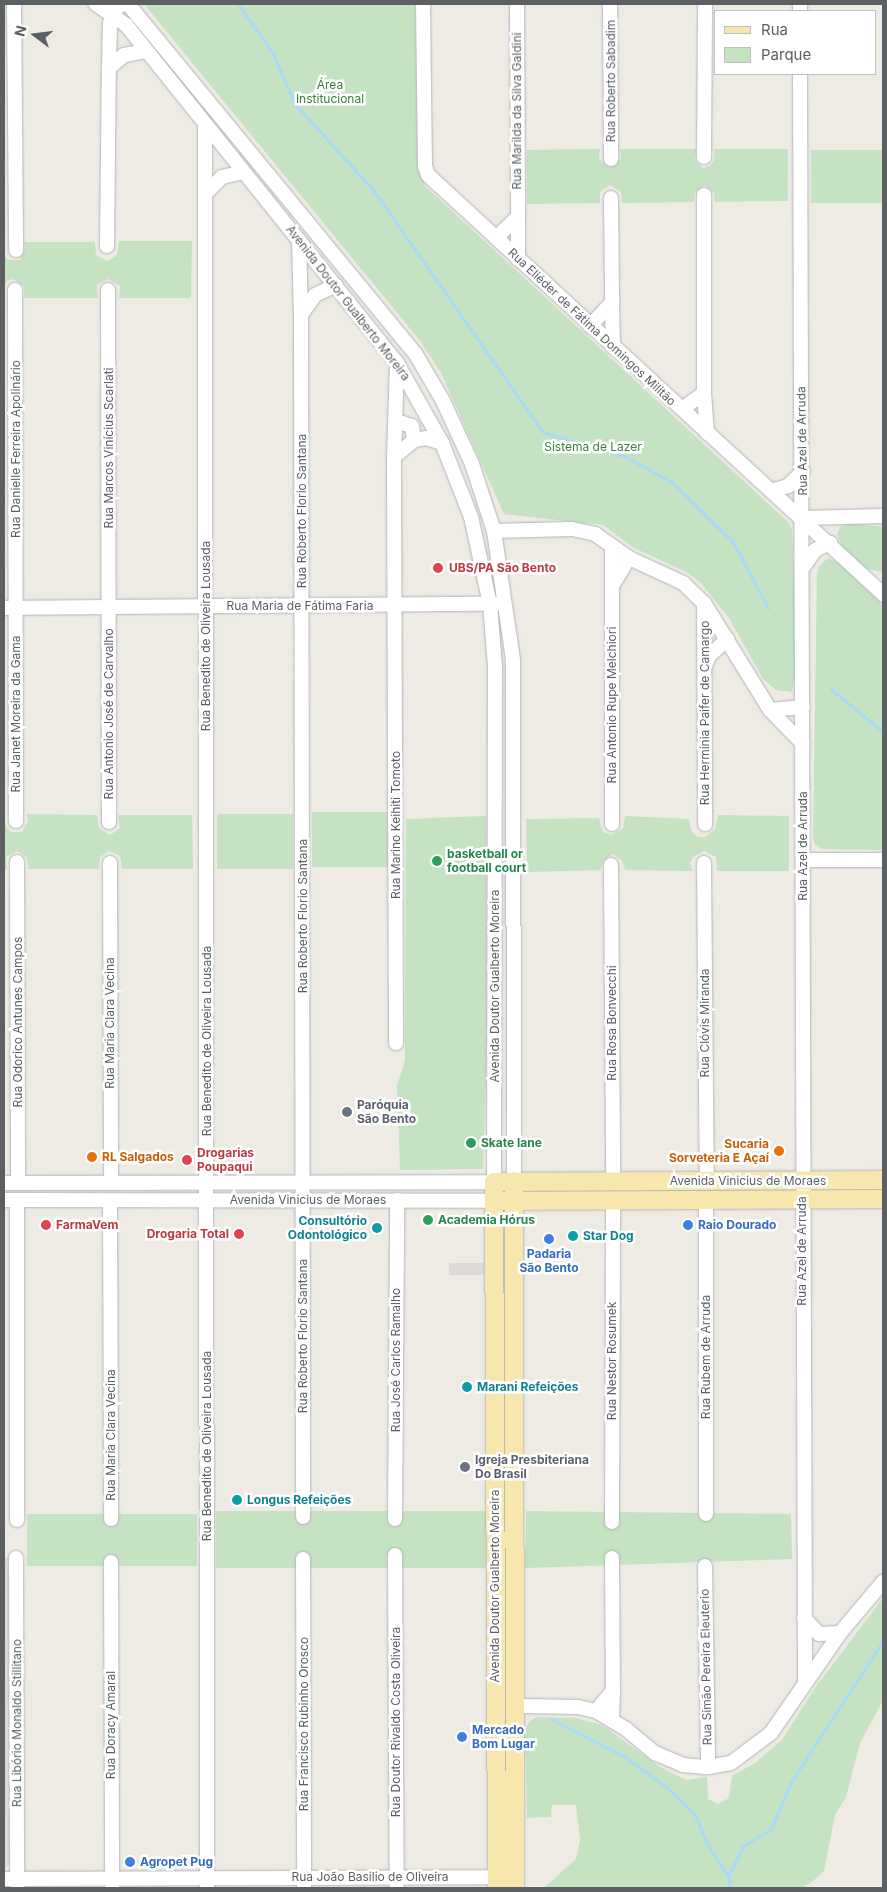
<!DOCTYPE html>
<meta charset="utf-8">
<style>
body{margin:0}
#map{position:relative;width:887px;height:1892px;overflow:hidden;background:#edebe4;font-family:Inter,sans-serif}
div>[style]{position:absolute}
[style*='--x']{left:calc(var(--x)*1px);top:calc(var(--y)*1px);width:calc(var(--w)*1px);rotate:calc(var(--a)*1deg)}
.industrial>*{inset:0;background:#dcdad6;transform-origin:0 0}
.education>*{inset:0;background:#e0dcd5}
.green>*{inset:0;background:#c5e2c3;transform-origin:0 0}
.stream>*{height:3px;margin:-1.5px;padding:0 1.5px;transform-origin:1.5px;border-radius:1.5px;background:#abdaf6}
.roads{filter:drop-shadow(0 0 1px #b1b5b8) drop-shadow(0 0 1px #b1b5b8)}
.minor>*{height:14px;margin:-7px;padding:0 7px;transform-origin:7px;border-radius:7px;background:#fff}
.major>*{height:18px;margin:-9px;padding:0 9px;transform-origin:9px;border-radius:9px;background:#f7e7af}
.dots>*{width:14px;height:14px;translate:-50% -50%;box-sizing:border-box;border:2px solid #fff;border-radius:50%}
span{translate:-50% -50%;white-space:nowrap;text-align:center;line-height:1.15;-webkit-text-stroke:5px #fff;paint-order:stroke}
.street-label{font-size:12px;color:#5c6063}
.park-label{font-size:12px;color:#3e813e}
.health-label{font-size:12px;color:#be3a42;font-weight:700}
.left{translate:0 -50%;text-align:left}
.right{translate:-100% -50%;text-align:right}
.leisure-label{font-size:12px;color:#27864d;font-weight:700}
.worship-label{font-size:12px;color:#5b616d;font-weight:700}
.food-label{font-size:12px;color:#c56008;font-weight:700}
.culture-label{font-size:12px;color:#0d838f;font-weight:700}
.shop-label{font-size:12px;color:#366cbe;font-weight:700}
.frame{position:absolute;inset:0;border:5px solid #5c6063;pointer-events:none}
.legend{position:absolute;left:714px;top:10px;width:162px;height:65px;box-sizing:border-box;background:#fff;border:1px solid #bebfc1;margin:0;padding:6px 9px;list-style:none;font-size:15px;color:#5c6063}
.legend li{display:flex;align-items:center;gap:10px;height:25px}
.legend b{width:25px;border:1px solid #bebfc1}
.north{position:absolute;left:10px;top:10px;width:50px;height:50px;-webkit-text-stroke:4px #fff;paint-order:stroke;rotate:285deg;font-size:14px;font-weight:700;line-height:20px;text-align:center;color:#5c6063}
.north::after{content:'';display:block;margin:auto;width:18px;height:22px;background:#5c6063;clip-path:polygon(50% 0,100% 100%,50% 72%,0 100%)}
</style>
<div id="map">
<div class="industrial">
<div style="left:484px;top:1263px;width:12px;height:35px;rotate:90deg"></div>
</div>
<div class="education">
<div style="clip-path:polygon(4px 1558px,10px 1558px,9px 1864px,4px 1869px)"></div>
</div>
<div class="green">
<div style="clip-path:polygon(144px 4px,415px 4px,419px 163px,425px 186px,788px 522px,792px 530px,797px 659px,792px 692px,776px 690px,763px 679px,729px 618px,700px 582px,688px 573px,634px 548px,603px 525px,504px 514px,441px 373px,421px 342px)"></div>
<div style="clip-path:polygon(600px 149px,599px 159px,610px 168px,621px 159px,620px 149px,696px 149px,695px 160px,703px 168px,710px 166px,714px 160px,714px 149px,788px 149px,788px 201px,715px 202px,714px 193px,705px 185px,695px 192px,694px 202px,622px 203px,621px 192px,610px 185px,600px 192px,600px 203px,527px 204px,527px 150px)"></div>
<div style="left:811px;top:150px;width:72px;height:53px"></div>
<div style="clip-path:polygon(119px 241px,192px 241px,191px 298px,119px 298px,120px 286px,108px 279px,97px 285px,98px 298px,24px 298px,24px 286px,13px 279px,7px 281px,4px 288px,4px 255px,9px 260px,20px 260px,25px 249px,24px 242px,95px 242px,96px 255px,107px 261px,117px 255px)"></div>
<div style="clip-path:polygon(847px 523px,883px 527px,883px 572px,866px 569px,842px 547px,837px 534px,840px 527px)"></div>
<div style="clip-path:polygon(828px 558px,840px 564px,883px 605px,883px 850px,823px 849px,815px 844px,813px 838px,817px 573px,819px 566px)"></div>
<div style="left:312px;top:812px;width:76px;height:55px"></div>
<div style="clip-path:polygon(27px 814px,97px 815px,99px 828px,110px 835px,120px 828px,118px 815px,192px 815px,193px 869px,122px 869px,120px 856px,109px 851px,100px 857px,99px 869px,28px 869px,27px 858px,17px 851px,6px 857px,7px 869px,4px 869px,4px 824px,11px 832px,22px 832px,28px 821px)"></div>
<div style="left:217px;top:814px;width:76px;height:55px"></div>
<div style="clip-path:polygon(718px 815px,789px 816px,789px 871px,717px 871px,716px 857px,704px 851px,693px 857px,690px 863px,693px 871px,625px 870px,622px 861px,613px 854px,603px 861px,601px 870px,527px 872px,526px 819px,599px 818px,603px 832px,611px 835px,623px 828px,625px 816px,689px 819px,691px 831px,697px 837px,705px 837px,715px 829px)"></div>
<div style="clip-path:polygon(486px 816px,487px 1040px,483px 1169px,400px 1170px,397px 1086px,405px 1060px,406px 819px)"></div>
<div style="left:486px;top:1511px;width:57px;height:270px;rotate:90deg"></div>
<div style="clip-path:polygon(526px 1511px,791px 1514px,792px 1559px,525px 1568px)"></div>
<div style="left:27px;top:1514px;width:170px;height:52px"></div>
<div style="clip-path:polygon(883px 1598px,883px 1700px,860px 1743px,846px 1797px,835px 1815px,824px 1871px,813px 1881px,802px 1888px,544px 1888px,576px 1859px,580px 1840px,576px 1805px,552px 1805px,551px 1817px,527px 1818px,525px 1729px,530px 1721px,537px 1717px,576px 1718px,602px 1725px,660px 1767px,686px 1780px,707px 1777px,708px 1799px,718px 1804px,729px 1798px,732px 1776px,755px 1763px,782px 1740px,815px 1688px)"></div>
</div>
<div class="stream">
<div style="--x:238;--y:4;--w:60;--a:54.5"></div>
<div style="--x:273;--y:53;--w:54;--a:67.2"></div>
<div style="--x:294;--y:103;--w:119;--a:47.7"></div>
<div style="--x:374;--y:191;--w:294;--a:55"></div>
<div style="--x:543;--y:432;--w:87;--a:16.8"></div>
<div style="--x:626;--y:457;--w:54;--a:29"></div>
<div style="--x:673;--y:483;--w:84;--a:44.5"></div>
<div style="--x:733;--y:542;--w:75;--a:62.1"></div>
<div style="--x:831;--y:689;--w:67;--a:39.6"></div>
<div style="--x:551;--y:1719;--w:83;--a:27.2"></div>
<div style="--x:625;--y:1757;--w:49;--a:35.9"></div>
<div style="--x:665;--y:1786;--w:40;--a:43"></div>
<div style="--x:694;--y:1813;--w:34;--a:67"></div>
<div style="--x:707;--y:1844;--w:38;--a:57"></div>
<div style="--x:730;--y:1888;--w:12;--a:-99"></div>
<div style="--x:728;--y:1876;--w:34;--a:-63"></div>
<div style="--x:743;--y:1846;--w:33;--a:-31"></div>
<div style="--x:771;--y:1829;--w:51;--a:-66.9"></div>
<div style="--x:791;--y:1782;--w:168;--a:-56.9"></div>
</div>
<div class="roads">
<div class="minor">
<div style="--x:14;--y:4;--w:246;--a:89.5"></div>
<div style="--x:122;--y:4;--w:11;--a:139"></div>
<div style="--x:114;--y:11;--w:13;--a:108"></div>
<div style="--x:110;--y:23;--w:45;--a:91.3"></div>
<div style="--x:109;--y:68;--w:20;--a:-41"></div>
<div style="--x:124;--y:55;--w:22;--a:-10"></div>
<div style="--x:128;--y:4;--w:452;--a:50.6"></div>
<div style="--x:415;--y:353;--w:56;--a:59.7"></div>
<div style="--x:443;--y:401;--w:69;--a:65.3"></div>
<div style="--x:472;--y:464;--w:71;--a:71.8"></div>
<div style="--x:494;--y:531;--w:130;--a:81.6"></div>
<div style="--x:513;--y:660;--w:521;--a:89.89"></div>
<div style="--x:423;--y:4;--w:162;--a:89.3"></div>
<div style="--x:425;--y:166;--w:9;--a:72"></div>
<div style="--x:428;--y:175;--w:619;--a:42.64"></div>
<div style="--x:517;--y:4;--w:213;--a:89.7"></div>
<div style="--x:610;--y:4;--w:155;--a:89.6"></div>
<div style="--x:800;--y:4;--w:7;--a:90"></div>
<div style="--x:800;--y:74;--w:1609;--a:89.82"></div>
<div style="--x:205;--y:126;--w:68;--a:90"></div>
<div style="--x:205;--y:194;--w:24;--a:-45"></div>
<div style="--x:222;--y:177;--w:22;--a:-13"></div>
<div style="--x:704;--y:157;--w:153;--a:-89.6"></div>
<div style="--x:205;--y:194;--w:1694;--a:89.93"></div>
<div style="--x:611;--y:198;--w:104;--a:89.4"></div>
<div style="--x:496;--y:238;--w:30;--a:-44"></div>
<div style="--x:518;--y:217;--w:42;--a:90"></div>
<div style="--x:299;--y:240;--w:75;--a:88.5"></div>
<div style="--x:301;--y:315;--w:24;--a:-55"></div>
<div style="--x:315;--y:295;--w:23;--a:-25"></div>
<div style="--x:107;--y:246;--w:178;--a:-89.4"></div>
<div style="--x:15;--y:290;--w:531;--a:89.89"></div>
<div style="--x:108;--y:290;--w:532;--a:89.89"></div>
<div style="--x:301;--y:315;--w:1202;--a:89.9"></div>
<div style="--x:590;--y:326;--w:33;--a:-47"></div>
<div style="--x:612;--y:302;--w:45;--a:88.7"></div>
<div style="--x:704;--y:393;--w:198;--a:-90"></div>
<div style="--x:682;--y:409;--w:27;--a:-36"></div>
<div style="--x:704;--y:393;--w:40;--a:85.7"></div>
<div style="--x:395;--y:426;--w:8;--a:-23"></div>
<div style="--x:402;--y:423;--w:10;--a:17"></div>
<div style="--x:412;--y:426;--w:14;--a:82"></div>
<div style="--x:394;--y:457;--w:26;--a:-40"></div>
<div style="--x:414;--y:440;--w:12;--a:-9"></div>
<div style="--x:426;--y:438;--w:17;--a:17"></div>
<div style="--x:771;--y:491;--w:18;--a:-16"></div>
<div style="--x:788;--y:486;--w:21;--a:-45"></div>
<div style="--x:803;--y:518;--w:80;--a:-1.4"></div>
<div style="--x:494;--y:531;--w:78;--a:-1.5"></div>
<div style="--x:572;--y:529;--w:24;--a:12"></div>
<div style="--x:595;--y:534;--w:42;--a:35.2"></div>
<div style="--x:629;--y:558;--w:60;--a:24.8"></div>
<div style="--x:683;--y:583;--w:29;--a:44"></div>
<div style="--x:704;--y:603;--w:126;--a:58.3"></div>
<div style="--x:612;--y:548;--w:38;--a:90"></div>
<div style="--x:612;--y:586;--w:33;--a:-59"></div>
<div style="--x:804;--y:566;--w:19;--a:-55"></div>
<div style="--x:815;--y:550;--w:17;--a:-25"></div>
<div style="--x:612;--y:586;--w:238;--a:90"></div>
<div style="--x:704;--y:603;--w:221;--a:89.7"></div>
<div style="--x:4;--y:608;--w:495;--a:-0.5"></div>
<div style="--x:705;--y:666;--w:11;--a:-68"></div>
<div style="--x:709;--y:656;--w:25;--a:-43"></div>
<div style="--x:803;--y:707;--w:33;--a:175"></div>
<div style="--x:770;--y:710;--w:47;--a:45.9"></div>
<div style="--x:803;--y:860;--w:80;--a:0"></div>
<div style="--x:17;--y:862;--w:321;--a:89.8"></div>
<div style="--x:110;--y:863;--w:320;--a:89.8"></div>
<div style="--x:704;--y:863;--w:319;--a:89.5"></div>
<div style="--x:611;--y:865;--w:316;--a:89.6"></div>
<div style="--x:396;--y:1043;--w:586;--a:-90.2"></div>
<div style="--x:394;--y:457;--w:94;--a:-88.2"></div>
<div style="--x:4;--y:1183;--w:490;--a:-0.1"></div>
<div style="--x:494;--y:1182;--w:515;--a:-89.89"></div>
<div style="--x:495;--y:667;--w:63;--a:-94.5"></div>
<div style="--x:490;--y:604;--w:89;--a:-102.3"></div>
<div style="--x:471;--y:517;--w:79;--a:-111.4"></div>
<div style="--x:442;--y:443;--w:92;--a:-119.4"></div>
<div style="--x:397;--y:363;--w:433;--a:-128.7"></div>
<div style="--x:126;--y:25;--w:37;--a:-145"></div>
<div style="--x:4;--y:1200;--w:490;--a:0.1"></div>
<div style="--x:17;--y:1200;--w:320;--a:90"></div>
<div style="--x:706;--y:1200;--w:314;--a:90"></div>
<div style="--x:110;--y:1201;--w:318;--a:89.8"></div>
<div style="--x:395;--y:1519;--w:319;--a:-89.6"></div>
<div style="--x:612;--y:1522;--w:322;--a:-89.8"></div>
<div style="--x:395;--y:1555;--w:333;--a:89.7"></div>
<div style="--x:16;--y:1558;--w:329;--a:89.8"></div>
<div style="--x:612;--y:1558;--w:133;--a:89.6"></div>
<div style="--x:303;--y:1559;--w:329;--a:89.8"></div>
<div style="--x:111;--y:1562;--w:326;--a:89.8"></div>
<div style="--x:705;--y:1566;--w:201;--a:89.1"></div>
<div style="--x:804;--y:1618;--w:22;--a:47"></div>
<div style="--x:819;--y:1634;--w:21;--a:-3"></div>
<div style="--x:514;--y:1702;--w:10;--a:24"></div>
<div style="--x:523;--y:1706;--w:55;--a:1"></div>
<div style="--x:578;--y:1707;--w:18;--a:13"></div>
<div style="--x:596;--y:1711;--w:35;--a:31"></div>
<div style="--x:626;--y:1729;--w:38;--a:40"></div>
<div style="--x:655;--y:1753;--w:30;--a:23"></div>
<div style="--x:683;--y:1765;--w:25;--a:5"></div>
<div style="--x:708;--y:1767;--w:23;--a:-10"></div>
<div style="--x:731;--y:1763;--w:50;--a:-36.9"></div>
<div style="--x:771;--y:1733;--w:121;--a:-55.4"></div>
<div style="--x:840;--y:1633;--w:67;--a:-49.9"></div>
<div style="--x:596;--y:1711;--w:26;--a:-50"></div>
<div style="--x:613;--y:1691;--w:28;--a:92"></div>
<div style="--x:4;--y:1879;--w:493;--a:-0.2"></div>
</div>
<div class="major">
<div style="--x:514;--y:1181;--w:707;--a:89.92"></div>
<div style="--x:502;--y:1201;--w:381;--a:-0.3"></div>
<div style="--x:497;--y:1888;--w:706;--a:-90.24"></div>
<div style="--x:494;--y:1182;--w:389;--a:-0.3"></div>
</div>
</div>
<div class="dots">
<div style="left:438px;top:568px;background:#e0444e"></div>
<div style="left:437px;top:861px;background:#2e9e5b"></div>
<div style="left:347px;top:1112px;background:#6b7280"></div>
<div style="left:471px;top:1143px;background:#2e9e5b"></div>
<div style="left:779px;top:1151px;background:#e8710a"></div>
<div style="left:92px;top:1157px;background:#e8710a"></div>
<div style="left:187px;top:1160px;background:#e0444e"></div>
<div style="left:428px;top:1220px;background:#2e9e5b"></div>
<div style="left:46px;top:1225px;background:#e0444e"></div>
<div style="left:688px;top:1225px;background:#3f7fe0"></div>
<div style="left:377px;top:1228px;background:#0f9aa8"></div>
<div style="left:239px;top:1234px;background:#e0444e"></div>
<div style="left:573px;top:1236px;background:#0f9aa8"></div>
<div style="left:549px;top:1239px;background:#3f7fe0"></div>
<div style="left:467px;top:1387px;background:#0f9aa8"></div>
<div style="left:465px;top:1467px;background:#6b7280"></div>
<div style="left:237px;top:1500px;background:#0f9aa8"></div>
<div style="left:462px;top:1737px;background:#3f7fe0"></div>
<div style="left:130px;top:1862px;background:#3f7fe0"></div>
</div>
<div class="street-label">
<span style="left:611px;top:81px;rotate:-90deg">Rua Roberto Sabadim</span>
<span style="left:517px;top:111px;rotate:-90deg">Rua Marilda da Silva Galdini</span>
<span style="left:348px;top:303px;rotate:52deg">Avenida Doutor Gualberto Moreira</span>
<span style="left:592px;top:327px;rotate:43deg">Rua Eliéder de Fátima Domingos Militão</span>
<span style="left:802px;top:441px;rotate:-91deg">Rua Azel de Arruda</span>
<span style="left:109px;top:448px;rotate:-90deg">Rua Marcos Vinícius Scarlati</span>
<span style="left:16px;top:449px;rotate:-90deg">Rua Danielle Ferreira Apolinário</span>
<span style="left:302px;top:511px;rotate:-90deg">Rua Roberto Florio Santana</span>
<span style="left:300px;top:606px">Rua Maria de Fátima Faria</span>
<span style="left:206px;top:636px;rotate:-90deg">Rua Benedito de Oliveira Lousada</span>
<span style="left:612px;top:705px;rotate:-90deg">Rua Antonio Rupe Melchiori</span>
<span style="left:705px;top:713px;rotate:-90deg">Rua Hermínia Paifer de Camargo</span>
<span style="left:16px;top:714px;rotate:-90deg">Rua Janet Moreira da Gama</span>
<span style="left:109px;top:714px;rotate:-90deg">Rua Antonio José de Carvalho</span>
<span style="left:396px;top:825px;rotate:-90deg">Rua Marino Keihiti Tomoto</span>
<span style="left:803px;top:846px;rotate:-90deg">Rua Azel de Arruda</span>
<span style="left:303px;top:916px;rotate:-90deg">Rua Roberto Florio Santana</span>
<span style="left:495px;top:986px;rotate:-90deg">Avenida Doutor Gualberto Moreira</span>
<span style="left:18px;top:1022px;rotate:-90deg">Rua Odorico Antunes Campos</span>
<span style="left:110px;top:1023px;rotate:-90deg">Rua Maria Clara Vecina</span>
<span style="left:612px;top:1023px;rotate:-90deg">Rua Rosa Bonvecchi</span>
<span style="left:705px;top:1023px;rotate:-90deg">Rua Clóvis Miranda</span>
<span style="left:207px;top:1041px;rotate:-90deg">Rua Benedito de Oliveira Lousada</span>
<span style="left:748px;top:1181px">Avenida Vinicius de Moraes</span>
<span style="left:308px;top:1200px">Avenida Vinicius de Moraes</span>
<span style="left:802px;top:1251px;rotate:-90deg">Rua Azel de Arruda</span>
<span style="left:303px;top:1336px;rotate:-90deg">Rua Roberto Florio Santana</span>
<span style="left:706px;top:1357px;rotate:-90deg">Rua Rubem de Arruda</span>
<span style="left:396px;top:1360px;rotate:-90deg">Rua José Carlos Ramalho</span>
<span style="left:612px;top:1361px;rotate:-90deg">Rua Nestor Rosumek</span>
<span style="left:111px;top:1435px;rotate:-90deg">Rua Maria Clara Vecina</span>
<span style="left:207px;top:1446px;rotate:-90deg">Rua Benedito de Oliveira Lousada</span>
<span style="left:495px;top:1586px;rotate:-90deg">Avenida Doutor Gualberto Moreira</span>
<span style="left:706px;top:1667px;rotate:-91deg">Rua Simão Pereira Eleuterio</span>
<span style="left:396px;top:1722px;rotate:-90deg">Rua Doutor Rivaldo Costa Oliveira</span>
<span style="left:17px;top:1723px;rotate:-90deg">Rua Libório Monaldo Stillitano</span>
<span style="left:304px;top:1724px;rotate:-90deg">Rua Francisco Rubinho Orosco</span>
<span style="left:111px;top:1725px;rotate:-90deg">Rua Doracy Amaral</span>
<span style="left:370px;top:1877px">Rua João Basilio de Oliveira</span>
</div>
<div class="park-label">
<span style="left:330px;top:92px">Área<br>Institucional</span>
<span style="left:593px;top:447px">Sistema de Lazer</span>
</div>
<div class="health-label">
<span class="left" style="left:449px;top:568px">UBS/PA São Bento</span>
<span class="left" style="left:197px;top:1160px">Drogarias<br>Poupaqui</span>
<span class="left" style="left:56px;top:1225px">FarmaVem</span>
<span class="right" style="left:229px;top:1234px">Drogaria Total</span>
</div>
<div class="leisure-label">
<span class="left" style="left:447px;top:861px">basketball or<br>football court</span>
<span class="left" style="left:481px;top:1143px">Skate lane</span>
<span class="left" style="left:438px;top:1220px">Academia Hórus</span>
</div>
<div class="worship-label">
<span class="left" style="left:357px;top:1112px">Paróquia<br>São Bento</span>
<span class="left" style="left:475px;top:1467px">Igreja Presbiteriana<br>Do Brasil</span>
</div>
<div class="food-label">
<span class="right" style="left:769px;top:1151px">Sucaria<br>Sorveteria E Açaí</span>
<span class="left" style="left:102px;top:1157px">RL Salgados</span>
</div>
<div class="culture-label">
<span class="right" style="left:367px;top:1228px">Consultório<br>Odontológico</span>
<span class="left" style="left:583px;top:1236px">Star Dog</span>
<span class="left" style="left:477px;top:1387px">Marani Refeições</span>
<span class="left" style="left:247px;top:1500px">Longus Refeições</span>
</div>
<div class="shop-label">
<span class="left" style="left:698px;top:1225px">Raio Dourado</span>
<span style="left:549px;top:1261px">Padaria<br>São Bento</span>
<span class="left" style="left:472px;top:1737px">Mercado<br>Bom Lugar</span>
<span class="left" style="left:140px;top:1862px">Agropet Pug</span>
</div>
<div class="frame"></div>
<ul class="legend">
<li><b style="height:6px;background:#f7e7af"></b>Rua</li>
<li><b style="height:14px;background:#c5e2c3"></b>Parque</li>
</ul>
<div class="north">N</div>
</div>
